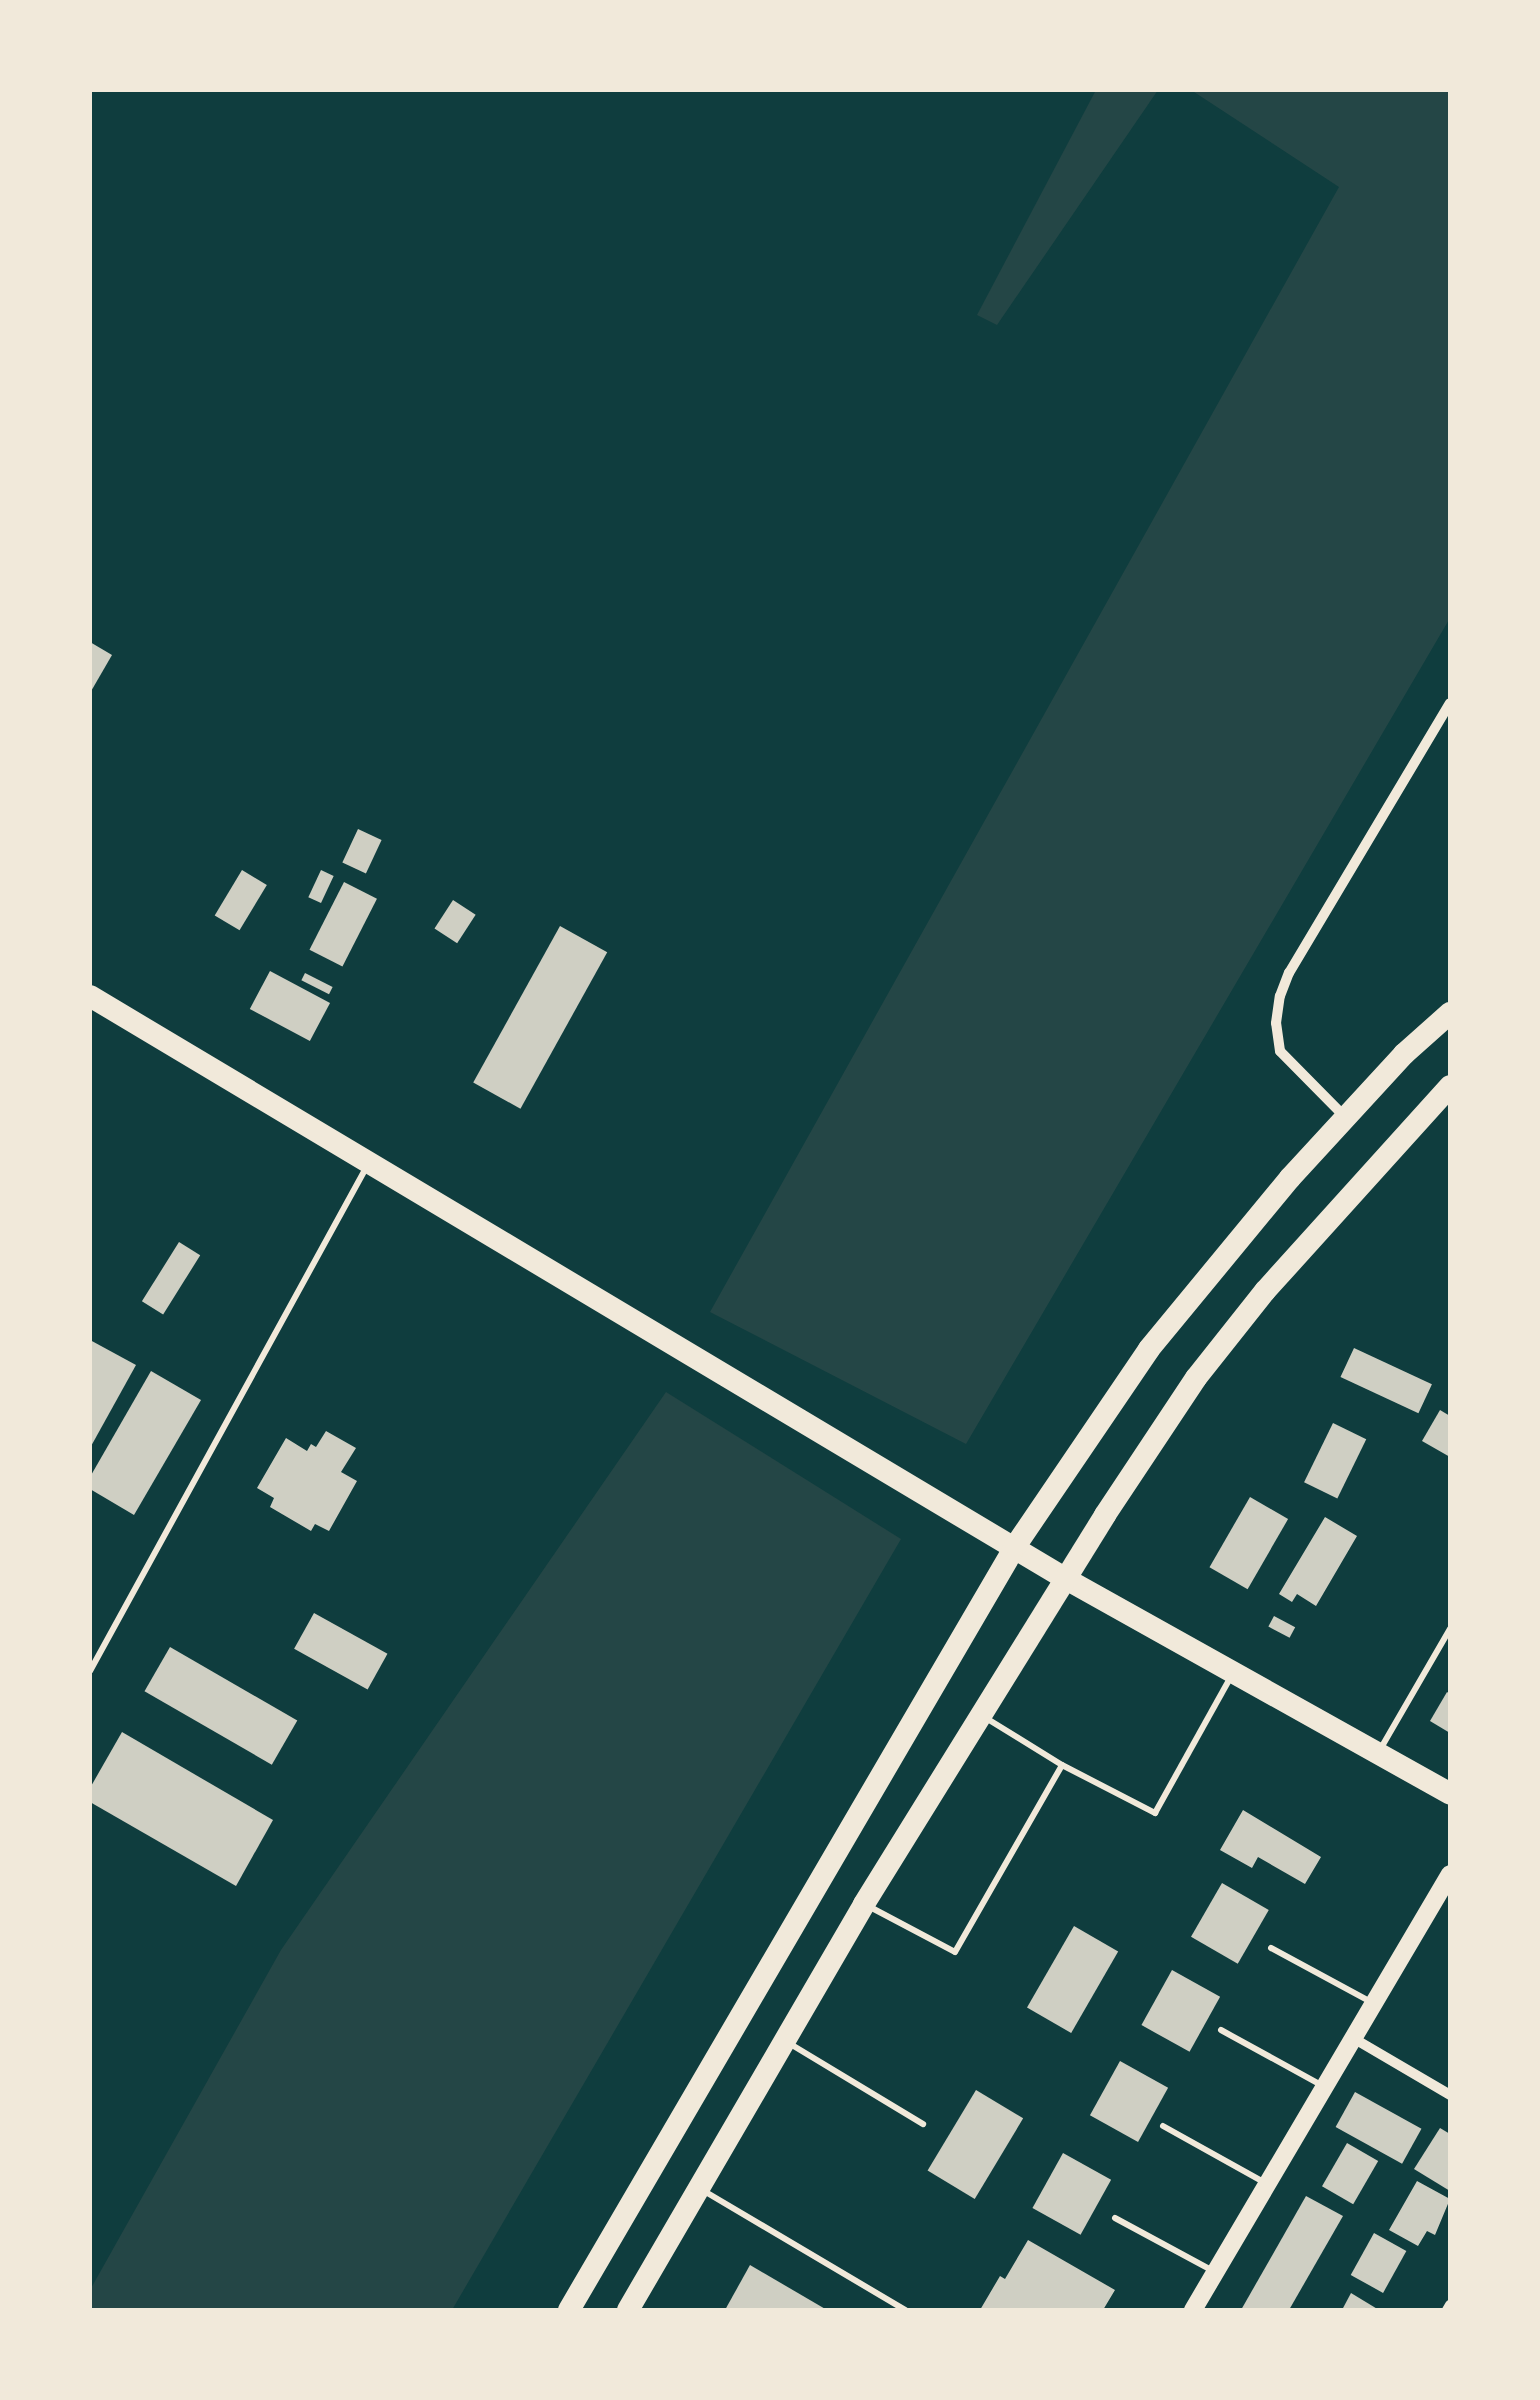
<!DOCTYPE html>
<style>
body{margin:0}
#map{position:relative;width:1540px;height:2400px;overflow:hidden;background:#0f3d3e;font-family:Arial,sans-serif}
div>[style]{position:absolute}
[style*='--x']{left:calc(var(--x)*1px);top:calc(var(--y)*1px);width:calc(var(--w)*1px);rotate:calc(var(--a)*1deg)}
.green>*{inset:0;background:#244646}
.building>*{inset:0;background:#cfcfc3;transform-origin:0 0}
.service>*{height:6px;margin:-3px;padding:0 3px;transform-origin:3px;border-radius:3px;background:#f1e9da}
.minor>*{height:10px;margin:-5px;padding:0 5px;transform-origin:5px;border-radius:5px;background:#f1e9da}
.tertiary>*{height:18px;margin:-9px;padding:0 9px;transform-origin:9px;border-radius:9px;background:#f1e9da}
.primary>*{height:22px;margin:-11px;padding:0 11px;transform-origin:11px;border-radius:11px;background:#f1e9da}
.trunk>*{height:22px;margin:-11px;padding:0 11px;transform-origin:11px;border-radius:11px;background:#f1e9da}
span{translate:-50% -50%;white-space:nowrap;text-align:center;line-height:1.15;-webkit-text-stroke:10px #f1e9da;paint-order:stroke}
.frame{position:absolute;inset:0;border:92px solid #f1e9da;pointer-events:none}
</style>
<div id="map">
<div class="green">
<div style="clip-path:polygon(1096px 90px,1158px 90px,997px 325px,977px 315px)"></div>
<div style="clip-path:polygon(1191px 90px,1450px 90px,1450px 618px,966px 1444px,710px 1312px,1339px 187px)"></div>
<div style="clip-path:polygon(666px 1392px,901px 1539px,452px 2310px,90px 2310px,90px 2290px,281px 1950px)"></div>
</div>
<div class="building">
<div style="clip-path:polygon(90px 642px,112px 655px,90px 693px)"></div>
<div style="left:358px;top:829px;width:26px;height:37px;rotate:25deg"></div>
<div style="left:242px;top:870px;width:29px;height:53px;rotate:31deg"></div>
<div style="left:321px;top:870px;width:14px;height:30px;rotate:25deg"></div>
<div style="left:344px;top:882px;width:37px;height:76px;rotate:27deg"></div>
<div style="left:453px;top:900px;width:27px;height:34px;rotate:33deg"></div>
<div style="left:560px;top:926px;width:54px;height:179px;rotate:29deg"></div>
<div style="left:270px;top:971px;width:68px;height:43px;rotate:28deg"></div>
<div style="left:305px;top:973px;width:31px;height:8px;rotate:27deg"></div>
<div style="left:179px;top:1242px;width:25px;height:70px;rotate:32deg"></div>
<div style="clip-path:polygon(90px 1340px,136px 1365px,90px 1448px)"></div>
<div style="left:1354px;top:1348px;width:86px;height:32px;rotate:25deg"></div>
<div style="clip-path:polygon(151px 1371px,201px 1400px,134px 1515px,90px 1489px,90px 1477px)"></div>
<div style="clip-path:polygon(1440px 1410px,1450px 1416px,1450px 1457px,1422px 1441px)"></div>
<div style="left:1333px;top:1423px;width:37px;height:66px;rotate:26deg"></div>
<div style="clip-path:polygon(326px 1431px,356px 1448px,341px 1472px,357px 1481px,329px 1531px,315px 1524px,311px 1531px,270px 1507px,274px 1498px,257px 1488px,286px 1438px,307px 1451px,311px 1444px,316px 1447px)"></div>
<div style="left:1250px;top:1497px;width:44px;height:81px;rotate:30deg"></div>
<div style="clip-path:polygon(1325px 1517px,1357px 1536px,1316px 1606px,1297px 1594px,1292px 1602px,1279px 1594px)"></div>
<div style="left:314px;top:1613px;width:84px;height:41px;rotate:29deg"></div>
<div style="left:1274px;top:1616px;width:24px;height:12px;rotate:28deg"></div>
<div style="left:170px;top:1647px;width:147px;height:51px;rotate:30deg"></div>
<div style="clip-path:polygon(1447px 1692px,1450px 1694px,1450px 1733px,1430px 1721px)"></div>
<div style="clip-path:polygon(122px 1732px,273px 1820px,236px 1886px,90px 1802px,90px 1788px)"></div>
<div style="clip-path:polygon(1243px 1810px,1321px 1857px,1305px 1884px,1258px 1857px,1252px 1868px,1220px 1850px)"></div>
<div style="left:1222px;top:1883px;width:54px;height:62px;rotate:30deg"></div>
<div style="left:1074px;top:1926px;width:51px;height:94px;rotate:30deg"></div>
<div style="left:1172px;top:1970px;width:55px;height:63px;rotate:29deg"></div>
<div style="left:1120px;top:2061px;width:55px;height:62px;rotate:29deg"></div>
<div style="left:976px;top:2090px;width:55px;height:94px;rotate:31deg"></div>
<div style="left:1355px;top:2092px;width:76px;height:40px;rotate:29deg"></div>
<div style="clip-path:polygon(1440px 2128px,1450px 2134px,1450px 2191px,1414px 2169px)"></div>
<div style="left:1347px;top:2143px;width:36px;height:50px;rotate:30deg"></div>
<div style="left:1063px;top:2153px;width:55px;height:63px;rotate:29deg"></div>
<div style="clip-path:polygon(1417px 2181px,1450px 2199px,1435px 2235px,1427px 2231px,1418px 2246px,1389px 2230px)"></div>
<div style="clip-path:polygon(1306px 2196px,1343px 2216px,1289px 2310px,1241px 2310px)"></div>
<div style="left:1374px;top:2233px;width:37px;height:48px;rotate:29deg"></div>
<div style="clip-path:polygon(1028px 2240px,1115px 2290px,1103px 2310px,980px 2310px,1000px 2276px,1005px 2279px)"></div>
<div style="clip-path:polygon(750px 2265px,827px 2310px,725px 2310px)"></div>
<div style="clip-path:polygon(1351px 2293px,1379px 2310px,1342px 2310px)"></div>
</div>
<div class="service">
<div style="--x:90;--y:1671;--w:574;--a:-61.25"></div>
<div style="--x:1381;--y:1748;--w:138;--a:-59.9"></div>
<div style="--x:1062;--y:1765;--w:105;--a:27.3"></div>
<div style="--x:1155;--y:1813;--w:154;--a:-60.9"></div>
<div style="--x:870;--y:1907;--w:96;--a:27.9"></div>
<div style="--x:955;--y:1952;--w:215;--a:-60.2"></div>
<div style="--x:1062;--y:1765;--w:89;--a:-148.3"></div>
<div style="--x:1271;--y:1948;--w:114;--a:28.4"></div>
<div style="--x:1221;--y:2030;--w:114;--a:28.8"></div>
<div style="--x:787;--y:2042;--w:159;--a:31.1"></div>
<div style="--x:1163;--y:2126;--w:119;--a:29.1"></div>
<div style="--x:704;--y:2191;--w:234;--a:30.6"></div>
<div style="--x:1115;--y:2218;--w:114;--a:28.4"></div>
</div>
<div class="minor">
<div style="--x:1344;--y:1116;--w:91;--a:-134.6"></div>
<div style="--x:1280;--y:1051;--w:28;--a:-98"></div>
<div style="--x:1276;--y:1023;--w:27;--a:-82"></div>
<div style="--x:1280;--y:996;--w:25;--a:-69"></div>
<div style="--x:1289;--y:973;--w:314;--a:-59.2"></div>
<div style="--x:1353;--y:2038;--w:113;--a:30.4"></div>
<div style="--x:1447;--y:2310;--w:6;--a:-59"></div>
</div>
<div class="tertiary">
<div style="--x:1193;--y:2310;--w:506;--a:-59.48"></div>
</div>
<div class="primary">
<div style="--x:90;--y:996;--w:1137;--a:30.85"></div>
<div style="--x:1066;--y:1579;--w:440;--a:29.2"></div>
</div>
<div class="trunk">
<div style="--x:569;--y:2310;--w:886;--a:-59.7"></div>
<div style="--x:1016;--y:1545;--w:237;--a:-55.8"></div>
<div style="--x:1149;--y:1349;--w:222;--a:-50.5"></div>
<div style="--x:1290;--y:1178;--w:168;--a:-47.4"></div>
<div style="--x:1404;--y:1054;--w:62;--a:-41.7"></div>
<div style="--x:628;--y:2310;--w:470;--a:-59.8"></div>
<div style="--x:864;--y:1904;--w:458;--a:-58.2"></div>
<div style="--x:1105;--y:1515;--w:164;--a:-56.4"></div>
<div style="--x:1196;--y:1378;--w:111;--a:-51.6"></div>
<div style="--x:1265;--y:1291;--w:276;--a:-47.9"></div>
</div>
<div class="frame"></div>
</div>
